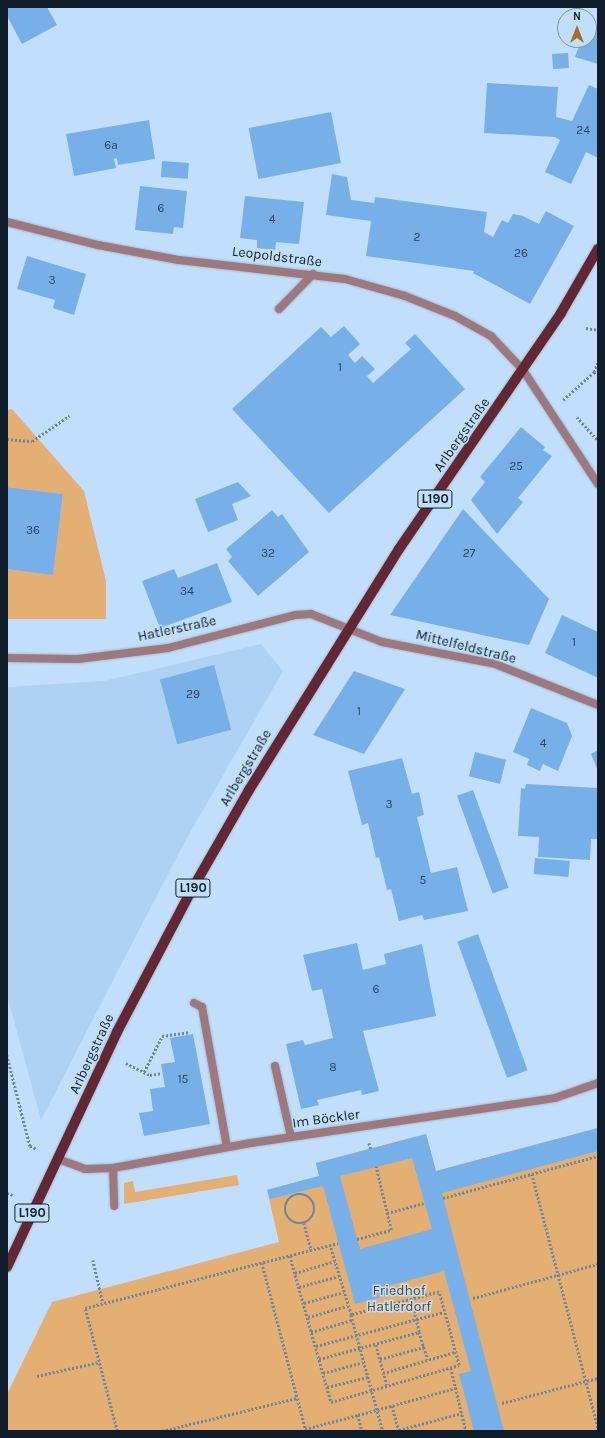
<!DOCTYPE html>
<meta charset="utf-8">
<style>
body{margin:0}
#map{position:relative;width:605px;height:1438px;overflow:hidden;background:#c1dffd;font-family:Karla,sans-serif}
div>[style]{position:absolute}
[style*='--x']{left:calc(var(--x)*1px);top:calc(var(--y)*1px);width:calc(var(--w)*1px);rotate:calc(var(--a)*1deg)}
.built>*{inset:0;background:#afd1f3}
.green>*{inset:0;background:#e4af73}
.building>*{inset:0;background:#77afe8;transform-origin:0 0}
.path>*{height:2.5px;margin-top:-1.25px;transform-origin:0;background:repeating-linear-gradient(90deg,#6f859c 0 2px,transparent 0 4px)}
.path>.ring{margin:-1.25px;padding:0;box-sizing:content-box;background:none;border:2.5px solid #6f859c;border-radius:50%}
.roads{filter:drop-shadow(0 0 1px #a1bcd7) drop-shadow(0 0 1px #a1bcd7)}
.service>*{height:8px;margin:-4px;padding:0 4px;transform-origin:4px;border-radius:4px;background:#9d787d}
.minor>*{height:8px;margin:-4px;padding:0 4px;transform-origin:4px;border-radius:4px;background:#9d787d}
.primary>*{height:10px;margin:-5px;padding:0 5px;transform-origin:5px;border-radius:5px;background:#622733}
span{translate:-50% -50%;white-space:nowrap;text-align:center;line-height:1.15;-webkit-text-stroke:3px #c1dffd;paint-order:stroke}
.number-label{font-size:12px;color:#2a425a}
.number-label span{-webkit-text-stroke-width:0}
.shield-label span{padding:1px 3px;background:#c1dffd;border:1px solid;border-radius:3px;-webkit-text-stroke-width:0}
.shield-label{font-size:13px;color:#101d2b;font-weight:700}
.street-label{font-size:14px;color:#101d2b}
.park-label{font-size:14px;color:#664212}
.frame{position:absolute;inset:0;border:8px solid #101d2b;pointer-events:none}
.north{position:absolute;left:557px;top:8px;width:40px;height:40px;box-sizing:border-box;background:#c1dffd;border:1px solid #7a91a9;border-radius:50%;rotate:0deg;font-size:11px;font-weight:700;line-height:16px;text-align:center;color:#101d2b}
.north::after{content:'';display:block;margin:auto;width:14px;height:18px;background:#a36e27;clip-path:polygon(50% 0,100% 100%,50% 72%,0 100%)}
</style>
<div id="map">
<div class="built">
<div style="clip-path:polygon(261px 644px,283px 671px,183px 845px,41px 1120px,7px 995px,7px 687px,104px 681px)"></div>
</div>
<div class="green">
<div style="clip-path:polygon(12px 409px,84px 491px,106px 581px,106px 619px,7px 619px,7px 569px,53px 574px,63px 494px,7px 487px,7px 410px)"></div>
<div style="clip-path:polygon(598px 1128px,598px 1431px,7px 1431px,7px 1394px,52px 1302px,279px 1242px,267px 1190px,319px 1176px,316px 1163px,426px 1134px,436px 1171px)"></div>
<div style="clip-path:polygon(237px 1175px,239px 1185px,124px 1204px,124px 1183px,133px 1181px,135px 1192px)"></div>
</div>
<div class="building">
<div style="clip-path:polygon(7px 7px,47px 7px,57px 25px,22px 44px,7px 16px)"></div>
<div style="clip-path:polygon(589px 26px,598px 29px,598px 64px,575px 57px,581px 40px,589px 40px)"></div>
<div style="left:568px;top:53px;width:15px;height:16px;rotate:86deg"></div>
<div style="clip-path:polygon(487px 83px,558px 87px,556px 117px,572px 121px,589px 85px,598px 89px,598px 158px,586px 152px,571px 184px,545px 172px,560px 140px,555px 137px,484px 133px)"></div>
<div style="left:331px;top:112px;width:52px;height:84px;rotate:79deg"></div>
<div style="clip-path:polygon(149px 120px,155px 159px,118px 165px,117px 158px,114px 159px,116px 168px,74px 176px,66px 134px)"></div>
<div style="left:162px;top:161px;width:27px;height:16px;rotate:4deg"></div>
<div style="clip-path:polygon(332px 174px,347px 177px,351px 200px,374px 203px,375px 197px,487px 212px,484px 232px,493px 237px,502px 220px,508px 223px,513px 214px,523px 216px,539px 224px,546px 211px,574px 226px,530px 304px,473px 273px,474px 271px,366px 256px,371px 221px,326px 215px)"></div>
<div style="clip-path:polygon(140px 186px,187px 191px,183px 228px,174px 227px,173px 234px,135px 230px)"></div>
<div style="clip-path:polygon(245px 196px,304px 202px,299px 244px,276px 242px,275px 250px,257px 248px,257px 240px,240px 238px)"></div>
<div style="clip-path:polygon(27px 256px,86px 274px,74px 315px,53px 308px,55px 300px,17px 289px)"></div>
<div style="clip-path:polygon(344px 326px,360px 344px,348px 355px,355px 363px,362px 356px,375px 369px,367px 376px,373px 383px,411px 349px,405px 343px,415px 334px,465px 389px,329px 513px,232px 409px,321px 327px,331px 337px)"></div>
<div style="clip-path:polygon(521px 427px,545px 447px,543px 450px,552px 456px,518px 498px,523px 502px,497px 534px,471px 500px,485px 482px,480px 477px)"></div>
<div style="clip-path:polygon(238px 482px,251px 496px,232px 504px,238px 520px,208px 532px,195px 499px)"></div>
<div style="clip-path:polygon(7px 487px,63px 494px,53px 575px,7px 569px)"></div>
<div style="clip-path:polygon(463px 509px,549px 599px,529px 645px,390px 615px)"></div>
<div style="clip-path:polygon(272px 510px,278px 517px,282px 514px,309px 552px,258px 596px,228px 561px,232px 557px,226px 549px)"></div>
<div style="clip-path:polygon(217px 563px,232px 602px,160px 628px,142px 581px,174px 569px,178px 578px)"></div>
<div style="clip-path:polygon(562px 615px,598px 632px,598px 678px,545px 653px)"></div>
<div style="left:214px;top:665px;width:67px;height:56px;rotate:75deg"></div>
<div style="clip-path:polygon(354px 671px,405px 689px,364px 754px,313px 735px)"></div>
<div style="clip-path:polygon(531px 708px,567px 723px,572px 736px,558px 771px,543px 764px,540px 771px,527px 765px,529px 759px,513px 752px)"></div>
<div style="clip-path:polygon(598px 750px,598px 771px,591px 754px)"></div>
<div style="left:475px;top:752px;width:32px;height:25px;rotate:14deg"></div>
<div style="clip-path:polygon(402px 758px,412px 794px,419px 792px,424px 815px,417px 817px,431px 873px,457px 867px,468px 911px,424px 920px,422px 915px,399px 921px,391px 889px,387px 890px,379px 857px,376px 858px,368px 823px,362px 825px,348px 771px)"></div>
<div style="clip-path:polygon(526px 784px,598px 788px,598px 839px,591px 839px,590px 860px,538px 857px,539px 837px,518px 836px,521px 788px,525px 789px)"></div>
<div style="left:473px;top:790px;width:104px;height:17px;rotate:70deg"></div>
<div style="left:535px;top:858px;width:35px;height:16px;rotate:5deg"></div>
<div style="left:478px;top:934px;width:145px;height:22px;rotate:70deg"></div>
<div style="clip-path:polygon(357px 943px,363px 970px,386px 964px,384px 954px,422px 944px,436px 1016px,363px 1031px,379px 1091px,362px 1095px,361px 1090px,317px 1100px,319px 1105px,301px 1109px,286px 1044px,303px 1040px,305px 1045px,333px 1038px,322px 989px,312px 991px,303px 955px)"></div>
<div style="clip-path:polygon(193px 1034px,210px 1124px,144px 1136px,139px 1113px,153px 1111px,150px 1089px,165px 1087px,161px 1064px,175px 1062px,170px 1038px)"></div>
<div style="clip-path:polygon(evenodd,598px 1128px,598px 1151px,442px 1193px,504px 1431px,474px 1431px,459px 1374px,471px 1371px,444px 1271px,384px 1287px,386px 1296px,355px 1304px,323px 1186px,270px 1199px,267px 1190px,319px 1176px,316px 1163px,426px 1134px,436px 1171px,598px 1128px,412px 1158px,432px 1229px,360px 1249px,340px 1176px,412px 1158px)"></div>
</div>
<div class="path">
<div style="--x:586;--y:328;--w:12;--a:9"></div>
<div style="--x:594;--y:372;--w:4;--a:27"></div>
<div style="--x:563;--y:400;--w:42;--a:-42.1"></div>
<div style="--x:594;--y:372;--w:12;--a:-70"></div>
<div style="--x:577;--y:417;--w:31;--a:48"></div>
<div style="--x:7;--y:439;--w:25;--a:5"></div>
<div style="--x:32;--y:441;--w:45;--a:-34"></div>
<div style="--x:7;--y:1055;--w:94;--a:75.8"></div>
<div style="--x:30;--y:1146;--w:8;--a:23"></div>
<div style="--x:126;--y:1063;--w:27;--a:27"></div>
<div style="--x:150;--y:1075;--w:12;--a:-9"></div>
<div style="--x:144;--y:1072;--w:40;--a:-63.4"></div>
<div style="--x:162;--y:1036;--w:27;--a:-8"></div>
<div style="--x:369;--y:1143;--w:6;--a:72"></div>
<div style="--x:532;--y:1174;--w:262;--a:75.4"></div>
<div style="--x:7;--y:1193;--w:6;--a:18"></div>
<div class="ring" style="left:285px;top:1194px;width:27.5px;height:27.5px"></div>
<div style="--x:443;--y:1198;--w:161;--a:-15.2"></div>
<div style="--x:387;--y:1213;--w:38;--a:-15"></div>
<div style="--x:304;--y:1223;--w:28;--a:75"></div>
<div style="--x:357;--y:1239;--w:35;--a:-15"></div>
<div style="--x:391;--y:1230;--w:65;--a:-103.4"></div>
<div style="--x:290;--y:1256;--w:152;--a:74.3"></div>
<div style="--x:331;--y:1402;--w:133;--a:-16.1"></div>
<div style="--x:459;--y:1365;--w:76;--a:-105.3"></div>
<div style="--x:439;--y:1292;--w:91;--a:165.4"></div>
<div style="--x:351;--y:1315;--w:72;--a:-106.9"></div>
<div style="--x:93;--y:1260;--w:44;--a:76.9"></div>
<div style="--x:262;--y:1263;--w:174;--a:75.3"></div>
<div style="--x:295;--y:1273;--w:42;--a:-16.7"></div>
<div style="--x:299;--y:1287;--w:41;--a:-15.4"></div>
<div style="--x:473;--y:1298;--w:130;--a:-15.2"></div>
<div style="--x:304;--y:1303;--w:41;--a:-15.4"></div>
<div style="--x:351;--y:1315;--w:120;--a:74.6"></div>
<div style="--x:308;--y:1317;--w:41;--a:-15.8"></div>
<div style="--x:311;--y:1332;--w:43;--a:-16.3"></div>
<div style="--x:419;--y:1332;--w:29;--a:72"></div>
<div style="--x:376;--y:1345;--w:41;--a:74.6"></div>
<div style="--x:316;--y:1346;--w:132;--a:-14.9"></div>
<div style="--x:319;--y:1359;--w:104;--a:-15.1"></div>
<div style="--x:419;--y:1332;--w:34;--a:-104"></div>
<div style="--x:380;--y:1359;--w:46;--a:-15.3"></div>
<div style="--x:451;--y:1368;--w:65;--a:76.6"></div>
<div style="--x:323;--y:1373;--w:42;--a:-15"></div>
<div style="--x:383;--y:1373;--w:75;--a:-16.3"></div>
<div style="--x:37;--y:1376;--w:64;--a:-12.7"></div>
<div style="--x:327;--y:1387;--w:42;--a:-13.7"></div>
<div style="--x:502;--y:1403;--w:99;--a:-14.6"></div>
<div style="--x:392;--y:1406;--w:26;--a:74"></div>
<div style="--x:358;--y:1415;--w:102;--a:-15.4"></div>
<div style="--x:305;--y:1429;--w:55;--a:-14.8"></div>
<div style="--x:358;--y:1415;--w:16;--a:76"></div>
<div style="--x:117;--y:1431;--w:127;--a:-104.6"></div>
<div style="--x:85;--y:1308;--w:261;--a:-14.4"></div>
<div style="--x:162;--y:1431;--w:139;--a:-13.7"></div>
<div style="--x:395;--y:1431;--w:69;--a:-15"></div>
</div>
<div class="roads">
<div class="service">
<div style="--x:279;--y:309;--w:49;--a:-45.8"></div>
<div style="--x:194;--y:1003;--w:9;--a:27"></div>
<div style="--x:202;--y:1007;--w:142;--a:79.9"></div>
<div style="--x:275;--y:1066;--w:73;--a:77.3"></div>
<div style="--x:113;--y:1168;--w:38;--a:88"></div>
</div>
<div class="minor">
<div style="--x:7;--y:222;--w:94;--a:14.2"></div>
<div style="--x:98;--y:245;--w:82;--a:10.5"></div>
<div style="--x:179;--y:260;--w:167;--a:6.5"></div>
<div style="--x:345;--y:279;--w:62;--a:15.8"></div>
<div style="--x:405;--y:296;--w:54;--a:21.8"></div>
<div style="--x:455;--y:316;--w:41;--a:29.1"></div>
<div style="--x:491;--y:336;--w:47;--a:46.7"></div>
<div style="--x:523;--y:370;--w:136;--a:56.7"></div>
<div style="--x:7;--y:658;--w:71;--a:0.8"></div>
<div style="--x:78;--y:659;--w:91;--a:-7"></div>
<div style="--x:168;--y:648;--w:132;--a:-14.5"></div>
<div style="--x:296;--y:615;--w:15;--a:-4"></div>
<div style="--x:311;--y:614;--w:76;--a:21.5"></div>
<div style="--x:382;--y:642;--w:115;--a:11"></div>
<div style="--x:495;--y:664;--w:111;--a:21.7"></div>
<div style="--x:58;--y:1159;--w:29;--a:20"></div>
<div style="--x:85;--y:1169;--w:28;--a:-2"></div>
<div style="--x:113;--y:1168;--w:140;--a:-10.3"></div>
<div style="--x:251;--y:1143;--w:307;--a:-8.4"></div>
<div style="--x:555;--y:1098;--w:46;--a:-19.2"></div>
</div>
<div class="primary">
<div style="--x:7;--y:1267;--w:259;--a:-64.9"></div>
<div style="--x:117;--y:1032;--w:157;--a:-62.3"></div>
<div style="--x:190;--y:893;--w:119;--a:-60.2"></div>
<div style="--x:249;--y:790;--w:284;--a:-58.1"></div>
<div style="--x:399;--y:549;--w:286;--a:-55.5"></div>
<div style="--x:561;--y:313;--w:74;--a:-60"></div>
</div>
</div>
<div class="number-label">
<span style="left:583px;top:131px">24</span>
<span style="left:111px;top:146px">6a</span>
<span style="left:161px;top:209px">6</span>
<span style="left:272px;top:220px">4</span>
<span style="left:417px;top:238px">2</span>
<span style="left:521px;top:254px">26</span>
<span style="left:52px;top:281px">3</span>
<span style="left:340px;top:368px">1</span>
<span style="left:516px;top:467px">25</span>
<span style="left:33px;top:531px">36</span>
<span style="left:268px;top:554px">32</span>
<span style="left:469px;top:554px">27</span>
<span style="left:187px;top:592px">34</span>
<span style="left:574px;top:643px">1</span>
<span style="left:193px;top:695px">29</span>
<span style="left:359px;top:712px">1</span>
<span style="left:543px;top:744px">4</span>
<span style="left:389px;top:805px">3</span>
<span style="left:423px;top:881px">5</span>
<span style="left:376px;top:990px">6</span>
<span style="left:333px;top:1068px">8</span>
<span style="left:183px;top:1080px">15</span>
</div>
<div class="shield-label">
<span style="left:435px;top:499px">L190</span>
<span style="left:193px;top:888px">L190</span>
<span style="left:32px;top:1213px">L190</span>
</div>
<div class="street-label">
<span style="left:277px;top:257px;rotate:7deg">Leopoldstraße</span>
<span style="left:462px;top:435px;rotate:-55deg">Arlbergstraße</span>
<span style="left:177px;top:629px;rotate:-12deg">Hatlerstraße</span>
<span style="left:466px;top:647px;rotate:14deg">Mittelfeldstraße</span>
<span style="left:246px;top:768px;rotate:-59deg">Arlbergstraße</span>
<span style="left:92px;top:1054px;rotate:-65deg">Arlbergstraße</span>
<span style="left:326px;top:1119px;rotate:-8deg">Im Böckler</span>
</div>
<div class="park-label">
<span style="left:399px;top:1299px">Friedhof<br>Hatlerdorf</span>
</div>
<div class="frame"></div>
<div class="north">N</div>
</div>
